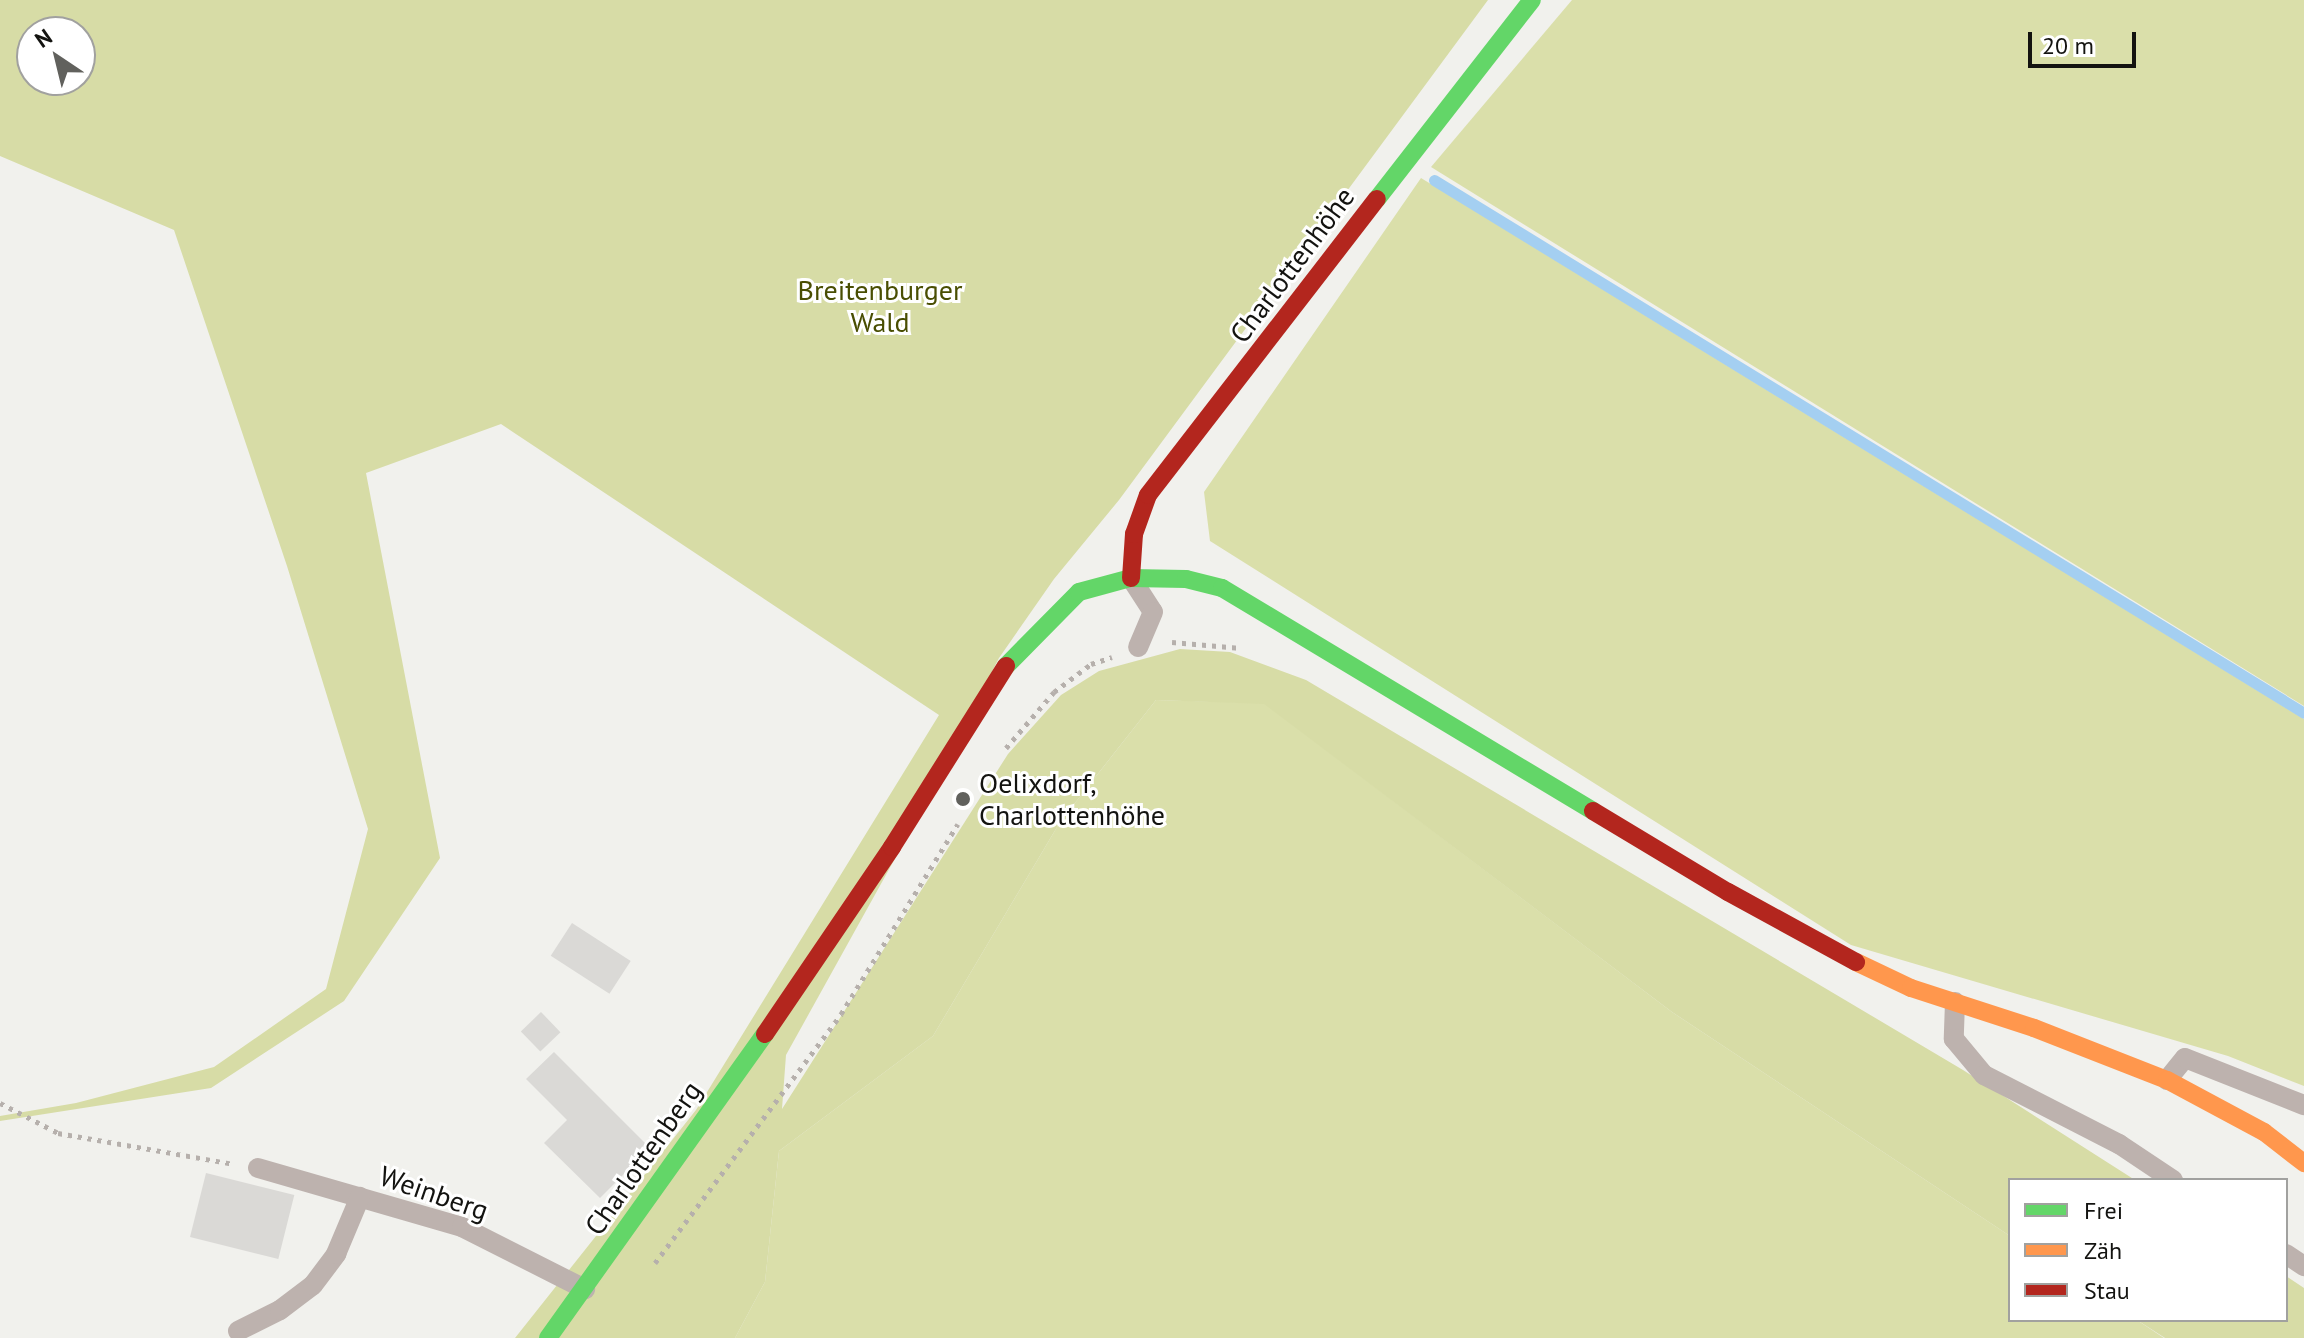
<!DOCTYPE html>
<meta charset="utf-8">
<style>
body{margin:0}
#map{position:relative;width:2304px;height:1338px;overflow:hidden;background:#f1f1ed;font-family:"PT Sans",sans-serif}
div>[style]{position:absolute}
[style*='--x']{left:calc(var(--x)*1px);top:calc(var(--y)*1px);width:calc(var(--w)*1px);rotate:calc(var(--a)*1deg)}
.green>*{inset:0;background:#dadfaa}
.forest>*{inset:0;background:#d7dca6}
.stream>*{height:11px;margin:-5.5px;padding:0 5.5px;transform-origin:5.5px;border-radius:5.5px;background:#a4cff1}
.building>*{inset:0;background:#dad9d6;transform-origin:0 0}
.path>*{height:5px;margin-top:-2.5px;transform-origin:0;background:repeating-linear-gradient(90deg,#b6b0ac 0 4px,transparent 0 10px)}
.lane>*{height:20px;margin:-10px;padding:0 10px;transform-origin:10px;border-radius:10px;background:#bdb2ae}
.fast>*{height:18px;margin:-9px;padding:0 9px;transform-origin:9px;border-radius:9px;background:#63d668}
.slow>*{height:18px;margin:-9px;padding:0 9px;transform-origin:9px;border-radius:9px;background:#ff974d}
.jam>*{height:18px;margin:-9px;padding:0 9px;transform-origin:9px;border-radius:9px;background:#b3261e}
.dots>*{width:22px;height:22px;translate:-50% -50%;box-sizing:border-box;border:4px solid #fff;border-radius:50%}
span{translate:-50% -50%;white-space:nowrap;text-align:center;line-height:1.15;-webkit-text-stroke:6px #fff;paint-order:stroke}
.street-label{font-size:28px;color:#131310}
.park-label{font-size:28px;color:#494e02}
.poi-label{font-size:28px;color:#131310}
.left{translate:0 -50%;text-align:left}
.legend{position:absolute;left:2008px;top:1178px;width:280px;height:144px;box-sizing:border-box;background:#fff;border:2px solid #a1a19f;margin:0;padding:10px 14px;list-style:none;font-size:24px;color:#131310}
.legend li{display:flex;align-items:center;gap:16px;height:40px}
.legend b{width:40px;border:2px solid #a1a19f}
.north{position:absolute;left:16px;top:16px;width:80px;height:80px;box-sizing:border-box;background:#fff;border:2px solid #a1a19f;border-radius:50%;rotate:325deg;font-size:22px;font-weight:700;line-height:32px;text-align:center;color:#131310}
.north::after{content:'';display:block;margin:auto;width:28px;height:36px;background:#61615d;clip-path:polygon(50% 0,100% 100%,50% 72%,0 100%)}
.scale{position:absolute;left:2028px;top:32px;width:108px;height:36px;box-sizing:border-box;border:4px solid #131310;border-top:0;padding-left:10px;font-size:24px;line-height:28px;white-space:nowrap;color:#131310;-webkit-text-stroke:6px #fff;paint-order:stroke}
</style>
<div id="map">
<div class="green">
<div style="clip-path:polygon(1572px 0,2304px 0,2304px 706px,1431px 167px)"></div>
<div style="clip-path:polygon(1421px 178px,2304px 719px,2304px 1086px,2228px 1056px,1851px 945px,1210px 541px,1204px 492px)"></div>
<div style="clip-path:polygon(1156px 700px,1264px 703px,1672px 1012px,2010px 1236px,2010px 1320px,2137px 1320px,2164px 1338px,735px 1338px,765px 1282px,779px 1151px,933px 1036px,1060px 822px)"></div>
</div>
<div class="forest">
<div style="clip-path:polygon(evenodd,0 0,1488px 0,1119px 500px,1054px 579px,999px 658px,907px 837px,786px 1055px,782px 1109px,1008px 754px,1061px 695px,1099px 671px,1180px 649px,1230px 652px,1306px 680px,1963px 1070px,2135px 1180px,2010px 1180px,2010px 1236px,1672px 1012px,1264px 704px,1156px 700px,1060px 822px,933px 1036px,779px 1151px,765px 1282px,735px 1338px,515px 1338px,696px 1110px,939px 715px,501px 424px,366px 473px,440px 858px,344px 1001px,211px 1088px,0 1121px,0 1116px,76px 1103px,214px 1067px,326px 989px,368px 829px,287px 566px,174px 230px,0 156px,0 0,32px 32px,80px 32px,80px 80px,32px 80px,32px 32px)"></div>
<div style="clip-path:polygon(2286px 1276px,2304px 1288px,2304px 1338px,2165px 1338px,2137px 1320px,2286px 1320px)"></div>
</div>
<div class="stream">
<div style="--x:1434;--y:180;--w:1020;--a:31.49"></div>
</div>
<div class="building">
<div style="left:572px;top:923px;width:70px;height:39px;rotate:33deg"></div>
<div style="left:541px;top:1012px;width:28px;height:28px;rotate:46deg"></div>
<div style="clip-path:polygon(554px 1052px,650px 1148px,600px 1198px,544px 1143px,567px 1120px,526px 1079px)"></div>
<div style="left:206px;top:1173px;width:91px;height:66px;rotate:14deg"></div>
</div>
<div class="path">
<div style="--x:1172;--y:642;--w:69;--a:5"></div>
<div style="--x:1006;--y:748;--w:74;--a:-49.4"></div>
<div style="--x:1054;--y:692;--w:46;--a:-37.1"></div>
<div style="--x:1091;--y:664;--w:22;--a:-18"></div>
<div style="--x:0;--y:1103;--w:65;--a:27.3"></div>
<div style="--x:58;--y:1133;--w:178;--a:10"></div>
<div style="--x:655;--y:1263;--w:311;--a:-53.2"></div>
<div style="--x:841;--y:1014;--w:223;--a:-58.4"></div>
</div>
<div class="lane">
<div style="--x:1131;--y:578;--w:40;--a:57.1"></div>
<div style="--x:1153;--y:612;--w:38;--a:113"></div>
<div style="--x:1955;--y:1002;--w:37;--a:92"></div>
<div style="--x:1954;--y:1039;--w:47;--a:50.2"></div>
<div style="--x:1984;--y:1075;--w:152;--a:27.1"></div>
<div style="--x:2119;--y:1144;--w:65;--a:33.7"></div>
<div style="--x:2167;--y:1080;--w:28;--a:-51"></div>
<div style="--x:2185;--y:1058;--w:128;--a:21.6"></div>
<div style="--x:258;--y:1168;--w:212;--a:16.1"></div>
<div style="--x:462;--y:1227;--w:138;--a:26.8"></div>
<div style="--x:2286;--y:1254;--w:22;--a:34"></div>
<div style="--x:238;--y:1331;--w:47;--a:-26.6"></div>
<div style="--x:280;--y:1310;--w:41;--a:-37.1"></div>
<div style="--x:313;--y:1285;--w:39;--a:-53"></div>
<div style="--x:336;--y:1254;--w:62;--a:-67.2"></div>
</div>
<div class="fast">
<div style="--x:1377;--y:199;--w:252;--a:-52.1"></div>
<div style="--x:1006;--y:666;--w:104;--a:-45.4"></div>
<div style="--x:1079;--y:592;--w:54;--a:-15.1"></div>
<div style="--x:1131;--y:578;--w:55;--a:1"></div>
<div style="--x:1186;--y:579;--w:37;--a:14"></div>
<div style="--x:1222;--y:588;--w:433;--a:31"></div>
<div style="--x:548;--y:1338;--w:374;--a:-54.5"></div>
</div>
<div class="slow">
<div style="--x:1856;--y:962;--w:61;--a:25.3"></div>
<div style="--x:1911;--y:988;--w:129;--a:18"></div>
<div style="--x:2034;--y:1028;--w:143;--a:21.4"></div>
<div style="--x:2167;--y:1080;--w:110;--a:28.2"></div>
<div style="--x:2264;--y:1132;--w:51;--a:37.8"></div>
</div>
<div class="jam">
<div style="--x:1131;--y:578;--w:44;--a:-86.1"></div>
<div style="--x:1134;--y:534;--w:41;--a:-70.3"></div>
<div style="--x:1148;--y:495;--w:374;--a:-52.3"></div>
<div style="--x:1593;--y:811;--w:157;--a:31"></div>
<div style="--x:1728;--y:892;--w:146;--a:28.7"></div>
<div style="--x:765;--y:1034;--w:226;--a:-55.8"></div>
<div style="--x:892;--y:847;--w:214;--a:-57.8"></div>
</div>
<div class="dots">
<div style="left:963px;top:799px;background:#61615d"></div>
</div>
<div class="street-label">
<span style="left:1292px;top:265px;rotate:-53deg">Charlottenhöhe</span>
<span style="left:643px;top:1158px;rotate:-55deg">Charlottenberg</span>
<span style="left:434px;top:1193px;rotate:19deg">Weinberg</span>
</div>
<div class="park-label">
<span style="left:880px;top:306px">Breitenburger<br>Wald</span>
</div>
<div class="poi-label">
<span class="left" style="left:979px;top:799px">Oelixdorf,<br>Charlottenhöhe</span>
</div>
<ul class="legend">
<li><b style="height:10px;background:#63d668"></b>Frei</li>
<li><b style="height:10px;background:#ff974d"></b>Zäh</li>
<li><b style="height:10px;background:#b3261e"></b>Stau</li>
</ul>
<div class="north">N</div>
<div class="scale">20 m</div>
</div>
